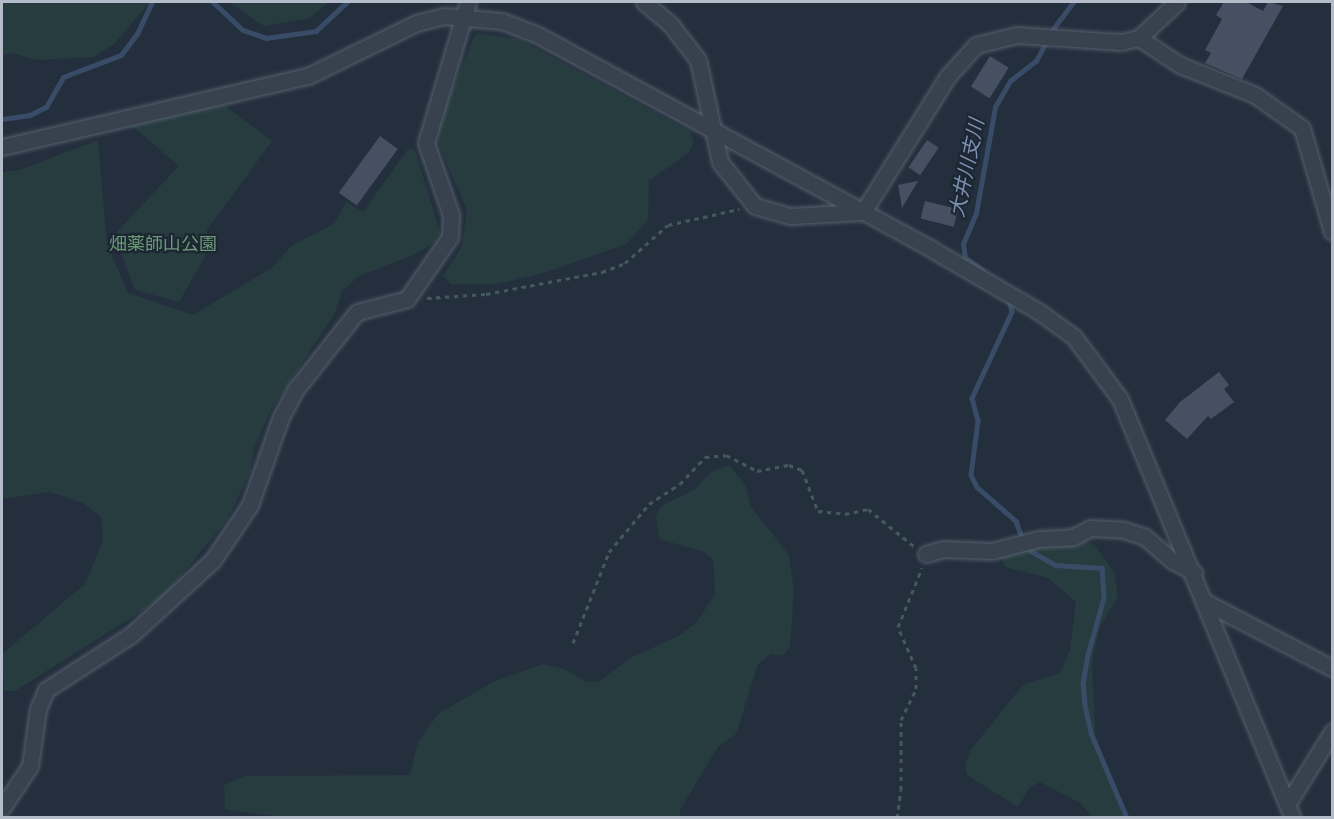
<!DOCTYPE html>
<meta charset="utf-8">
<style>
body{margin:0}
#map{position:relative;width:1334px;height:819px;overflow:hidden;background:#242f3e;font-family:Cabin,"Noto Sans JP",sans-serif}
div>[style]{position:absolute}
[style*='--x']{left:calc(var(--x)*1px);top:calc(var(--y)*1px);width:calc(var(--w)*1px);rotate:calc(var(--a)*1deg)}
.green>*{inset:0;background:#263c3f}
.stream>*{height:4.5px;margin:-2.25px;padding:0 2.25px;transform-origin:2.25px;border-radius:2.25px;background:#394c67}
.building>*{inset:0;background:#455162;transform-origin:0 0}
.path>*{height:3px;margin-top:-1.5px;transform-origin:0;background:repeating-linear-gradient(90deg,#44595c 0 4.5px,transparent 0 9px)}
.roads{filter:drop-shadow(0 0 2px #565f6c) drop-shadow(0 0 2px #565f6c)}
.minor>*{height:15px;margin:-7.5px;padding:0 7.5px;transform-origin:7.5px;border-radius:7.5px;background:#38414e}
span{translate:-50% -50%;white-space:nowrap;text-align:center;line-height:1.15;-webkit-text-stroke:4.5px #1d2633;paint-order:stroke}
.park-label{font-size:18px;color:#6b9a76}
.water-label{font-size:20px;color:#7c92b1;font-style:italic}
.frame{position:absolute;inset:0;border:3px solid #b4bcc9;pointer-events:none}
</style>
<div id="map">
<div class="green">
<div style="clip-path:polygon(2px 2px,150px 2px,114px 44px,94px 57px,37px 60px,12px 53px,2px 56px)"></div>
<div style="clip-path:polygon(229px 2px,329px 2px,310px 18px,264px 26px)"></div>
<div style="clip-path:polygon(476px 33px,519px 39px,690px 131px,694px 142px,689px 152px,649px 181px,648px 220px,626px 244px,544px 273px,497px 284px,451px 284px,443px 276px,462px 246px,467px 210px,439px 145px,439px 120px)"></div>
<div style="clip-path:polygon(220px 102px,272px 141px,207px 230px,205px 257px,179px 302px,135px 290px,114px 235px,179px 166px,130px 124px)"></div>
<div style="clip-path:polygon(98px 140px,107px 244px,128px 293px,193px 315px,273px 267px,291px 246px,334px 224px,346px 202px,363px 212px,408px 149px,415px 150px,440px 232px,434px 243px,413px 255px,359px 276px,342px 291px,335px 313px,269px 414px,254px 449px,251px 471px,227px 520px,163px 598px,15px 691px,4px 691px,2px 654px,85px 584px,103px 540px,101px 517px,83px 503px,50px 492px,2px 499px,2px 172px,20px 170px)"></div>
<div style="clip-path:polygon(729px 465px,745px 484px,751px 507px,789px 555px,794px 590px,790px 647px,782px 656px,771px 654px,758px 664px,736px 734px,718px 747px,680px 810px,680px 817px,288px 818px,225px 809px,224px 785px,246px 776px,410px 775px,418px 742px,438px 714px,495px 681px,543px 664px,565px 669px,586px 682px,598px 682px,632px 657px,677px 637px,696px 623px,715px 594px,713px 559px,704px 552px,659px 539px,656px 516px,661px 506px,694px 490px,710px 473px)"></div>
<div style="clip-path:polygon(1072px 536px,1094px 544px,1114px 572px,1118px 596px,1100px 627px,1092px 661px,1096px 748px,1129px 817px,1093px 817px,1080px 803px,1040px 782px,1030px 787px,1018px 807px,967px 775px,965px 764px,970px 751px,1017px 692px,1025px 684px,1060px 673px,1070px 650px,1076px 602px,1048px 578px,1005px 567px,1001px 556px)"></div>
</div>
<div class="stream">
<div style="--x:213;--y:2;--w:41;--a:43"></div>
<div style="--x:243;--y:30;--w:24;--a:19"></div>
<div style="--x:266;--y:38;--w:50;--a:-8"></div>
<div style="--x:316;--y:31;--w:42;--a:-43.1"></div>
<div style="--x:1050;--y:33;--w:39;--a:-53"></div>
<div style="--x:2;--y:119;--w:28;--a:-8"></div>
<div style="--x:30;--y:115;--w:18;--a:-27"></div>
<div style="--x:46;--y:107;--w:34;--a:-60"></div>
<div style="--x:63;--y:77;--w:62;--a:-20.8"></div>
<div style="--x:121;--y:55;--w:26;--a:-53"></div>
<div style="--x:137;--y:34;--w:35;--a:-65"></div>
<div style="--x:983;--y:271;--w:22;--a:-144"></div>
<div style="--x:965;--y:258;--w:14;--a:-98"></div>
<div style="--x:963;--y:244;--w:34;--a:-67"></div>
<div style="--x:976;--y:213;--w:108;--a:-79.8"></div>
<div style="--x:995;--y:107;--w:30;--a:-60"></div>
<div style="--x:1010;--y:81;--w:33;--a:-38"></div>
<div style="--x:1036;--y:61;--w:24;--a:-62"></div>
<div style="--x:1009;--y:300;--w:12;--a:76"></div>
<div style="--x:1012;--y:312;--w:95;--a:114.9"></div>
<div style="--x:972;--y:398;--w:24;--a:75"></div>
<div style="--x:978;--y:421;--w:54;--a:97.4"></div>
<div style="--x:971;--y:475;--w:13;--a:63"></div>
<div style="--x:977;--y:487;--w:52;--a:41.1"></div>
<div style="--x:1016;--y:521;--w:29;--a:70"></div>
<div style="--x:1026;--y:548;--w:34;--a:30"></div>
<div style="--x:1056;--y:565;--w:46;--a:3.7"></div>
<div style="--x:1102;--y:568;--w:30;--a:86"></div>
<div style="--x:1104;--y:598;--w:59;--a:105.7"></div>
<div style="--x:1088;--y:655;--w:27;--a:100"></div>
<div style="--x:1083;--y:682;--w:24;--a:85"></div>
<div style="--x:1085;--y:706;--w:28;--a:77"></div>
<div style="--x:1091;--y:733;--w:92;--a:67"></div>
</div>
<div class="building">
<div style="clip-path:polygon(1224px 2px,1246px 2px,1263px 11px,1268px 2px,1283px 6px,1242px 79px,1205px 63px,1211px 53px,1205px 50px,1222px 19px,1216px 15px)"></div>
<div style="left:990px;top:56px;width:22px;height:36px;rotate:32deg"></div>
<div style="left:380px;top:136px;width:22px;height:70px;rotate:36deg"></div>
<div style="left:927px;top:140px;width:14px;height:33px;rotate:34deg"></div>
<div style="clip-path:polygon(918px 181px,902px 208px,898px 185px)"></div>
<div style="left:925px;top:201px;width:34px;height:18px;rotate:14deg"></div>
<div style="clip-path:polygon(1219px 372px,1229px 385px,1224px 389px,1234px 402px,1211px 419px,1208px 416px,1187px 439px,1165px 420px,1180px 402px)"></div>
</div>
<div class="path">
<div style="--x:427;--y:298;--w:59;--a:-3.9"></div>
<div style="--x:486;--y:294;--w:118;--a:-10.7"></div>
<div style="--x:602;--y:272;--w:25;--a:-21"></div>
<div style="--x:625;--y:263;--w:57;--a:-41.5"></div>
<div style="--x:668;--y:225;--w:73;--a:-12.7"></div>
<div style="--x:573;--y:643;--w:98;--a:-68.4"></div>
<div style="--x:609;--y:552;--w:62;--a:-50.2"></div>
<div style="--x:649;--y:504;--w:37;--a:-33"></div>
<div style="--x:680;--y:484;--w:37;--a:-47"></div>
<div style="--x:705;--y:457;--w:21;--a:-5"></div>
<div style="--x:726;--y:455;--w:35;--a:27"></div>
<div style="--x:757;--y:471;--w:33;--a:-11"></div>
<div style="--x:789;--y:465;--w:14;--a:21"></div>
<div style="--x:802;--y:470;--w:44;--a:68.7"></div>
<div style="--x:818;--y:511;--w:27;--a:6"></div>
<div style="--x:845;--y:514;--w:24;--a:-12"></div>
<div style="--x:868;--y:509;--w:60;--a:39"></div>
<div style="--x:897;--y:818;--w:28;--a:-82"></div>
<div style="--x:901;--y:790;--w:70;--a:-90"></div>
<div style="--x:901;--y:720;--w:34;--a:-64"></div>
<div style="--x:916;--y:689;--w:21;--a:-90"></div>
<div style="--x:916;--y:668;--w:45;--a:-113.7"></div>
<div style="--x:898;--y:627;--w:64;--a:-67.9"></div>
</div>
<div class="roads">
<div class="minor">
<div style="--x:644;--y:2;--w:35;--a:40"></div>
<div style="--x:671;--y:25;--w:44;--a:52.4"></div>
<div style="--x:698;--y:60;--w:104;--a:77.8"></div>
<div style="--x:720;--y:162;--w:56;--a:51.5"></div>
<div style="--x:755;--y:206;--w:37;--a:16"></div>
<div style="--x:791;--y:216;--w:72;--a:-3.2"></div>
<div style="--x:863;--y:212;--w:160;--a:-58"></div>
<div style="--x:948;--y:76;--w:42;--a:-47.9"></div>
<div style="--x:976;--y:45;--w:42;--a:-13.7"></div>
<div style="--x:1017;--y:35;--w:104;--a:3.9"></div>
<div style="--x:1121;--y:42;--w:18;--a:-13"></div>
<div style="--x:1139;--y:38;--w:52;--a:-43.5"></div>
<div style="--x:1139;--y:38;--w:49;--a:33.4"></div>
<div style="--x:1180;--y:65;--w:81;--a:21.8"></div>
<div style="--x:1255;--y:95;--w:57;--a:35.1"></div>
<div style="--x:1302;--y:128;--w:108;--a:73.9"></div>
<div style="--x:2;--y:147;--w:314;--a:-13.1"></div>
<div style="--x:308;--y:76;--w:120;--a:-26.1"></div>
<div style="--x:416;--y:23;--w:29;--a:-14"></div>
<div style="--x:444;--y:16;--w:58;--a:4.9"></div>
<div style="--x:502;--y:21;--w:36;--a:21"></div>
<div style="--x:536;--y:34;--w:452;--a:28.5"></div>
<div style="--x:933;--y:250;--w:121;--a:30.2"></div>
<div style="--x:1038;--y:311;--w:44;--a:35.8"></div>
<div style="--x:1074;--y:337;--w:77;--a:53.4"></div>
<div style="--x:1120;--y:399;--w:453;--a:67.6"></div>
<div style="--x:926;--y:554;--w:18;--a:-16"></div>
<div style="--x:943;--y:549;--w:49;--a:2.3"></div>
<div style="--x:992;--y:551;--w:48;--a:-14.6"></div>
<div style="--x:1038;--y:539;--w:35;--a:-3"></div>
<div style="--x:1073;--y:537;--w:20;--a:-27"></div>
<div style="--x:1091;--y:528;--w:33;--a:3"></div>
<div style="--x:1124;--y:530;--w:22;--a:18"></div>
<div style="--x:1145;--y:537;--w:37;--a:41"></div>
<div style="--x:1173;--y:561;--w:24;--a:28"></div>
<div style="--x:1207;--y:603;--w:141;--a:27.5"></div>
<div style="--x:1288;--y:803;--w:84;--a:-58.2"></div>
<div style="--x:2;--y:808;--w:50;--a:-56.3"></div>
<div style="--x:30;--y:766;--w:58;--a:-82"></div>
<div style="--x:38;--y:709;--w:21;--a:-67"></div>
<div style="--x:46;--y:690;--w:101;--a:-32.9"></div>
<div style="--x:131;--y:635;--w:111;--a:-42.4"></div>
<div style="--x:213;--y:560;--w:66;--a:-56.1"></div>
<div style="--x:250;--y:505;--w:93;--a:-70.6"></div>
<div style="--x:281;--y:417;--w:32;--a:-62"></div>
<div style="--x:296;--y:389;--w:98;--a:-51.6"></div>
<div style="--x:357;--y:312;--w:52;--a:-14.6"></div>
<div style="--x:407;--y:299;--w:75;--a:-55.3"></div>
<div style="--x:450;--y:237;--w:22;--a:-87"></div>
<div style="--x:451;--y:215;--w:76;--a:-109.1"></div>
<div style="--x:426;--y:143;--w:147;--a:-73.4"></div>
</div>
</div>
<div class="park-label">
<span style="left:163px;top:244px">畑薬師山公園</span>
</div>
<div class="water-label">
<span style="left:967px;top:168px;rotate:-78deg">大井川支川</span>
</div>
<div class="frame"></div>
</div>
